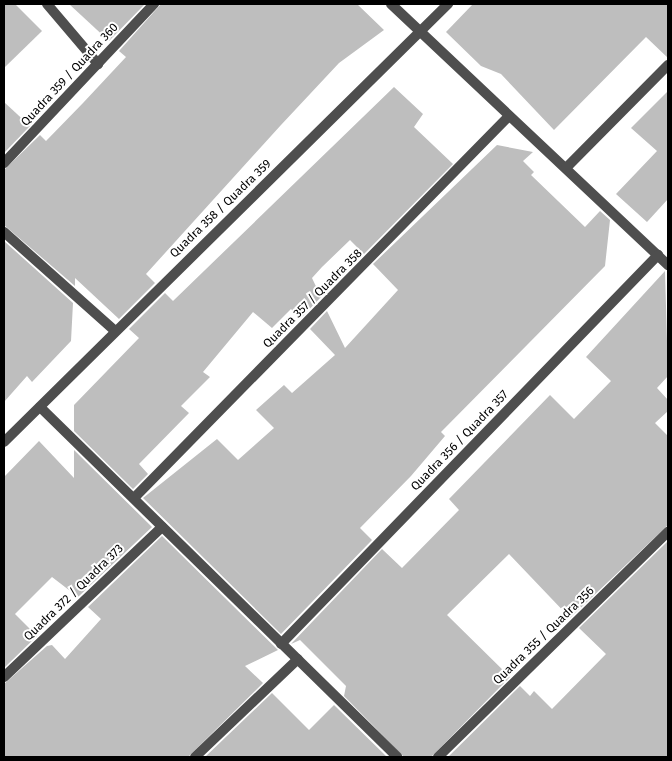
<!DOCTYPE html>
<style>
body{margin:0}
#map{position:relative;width:672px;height:761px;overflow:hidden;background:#fff;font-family:"Fira Sans",sans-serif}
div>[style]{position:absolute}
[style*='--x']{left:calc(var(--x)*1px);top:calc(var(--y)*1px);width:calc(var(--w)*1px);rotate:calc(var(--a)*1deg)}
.building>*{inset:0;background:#bebebe}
.minor>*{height:10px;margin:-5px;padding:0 5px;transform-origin:5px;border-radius:5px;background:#4e4e4e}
span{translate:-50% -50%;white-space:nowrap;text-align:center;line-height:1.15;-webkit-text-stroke:4px #fff;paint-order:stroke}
.street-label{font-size:12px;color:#000}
.frame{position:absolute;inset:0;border:5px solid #000;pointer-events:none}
</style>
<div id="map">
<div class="building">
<div style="clip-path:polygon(4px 4px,15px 4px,42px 31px,4px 68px)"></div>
<div style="clip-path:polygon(69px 4px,145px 4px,109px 41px)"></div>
<div style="clip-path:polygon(161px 4px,357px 4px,384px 30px,339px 63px,281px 125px,146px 274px,155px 283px,119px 319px,75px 278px,75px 286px,4px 225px,4px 170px,40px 135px,46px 141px,83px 103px,126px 57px,119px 51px)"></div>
<div style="clip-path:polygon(473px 4px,668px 4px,668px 58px,646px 37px,554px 130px,501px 74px,481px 66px,446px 32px)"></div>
<div style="clip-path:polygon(394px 87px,423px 114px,414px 127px,453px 164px,364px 254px,350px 240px,322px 267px,312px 278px,321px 297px,300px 319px,291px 309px,272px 328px,253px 312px,203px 372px,210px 377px,181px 406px,189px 413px,139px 464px,148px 474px,133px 489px,74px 431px,74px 405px,139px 338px,129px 329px,165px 293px,173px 301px)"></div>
<div style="clip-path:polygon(668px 91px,668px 199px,647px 222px,616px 194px,657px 151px,631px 128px)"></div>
<div style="clip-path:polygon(4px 102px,30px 126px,4px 153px)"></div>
<div style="clip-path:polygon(497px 145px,533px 152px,523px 161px,534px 172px,531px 175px,585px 227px,600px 211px,610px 220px,605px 266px,441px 432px,445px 436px,411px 476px,360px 528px,372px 540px,281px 634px,143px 498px,217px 439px,238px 460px,274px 428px,256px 410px,284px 385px,292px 393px,335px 355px,310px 329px,327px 311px,345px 348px,398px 290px,373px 264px)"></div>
<div style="clip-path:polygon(4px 241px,73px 303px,71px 341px,32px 382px,27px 376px,4px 402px)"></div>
<div style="clip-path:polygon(665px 271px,668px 376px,657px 388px,668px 400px,668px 411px,655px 423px,668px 436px,668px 525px,570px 618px,509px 554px,447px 615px,510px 677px,431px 757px,404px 757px,344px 696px,346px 686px,300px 640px,291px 644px,382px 549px,402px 568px,459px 510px,449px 499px,550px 395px,574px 419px,611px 381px,586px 357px)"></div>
<div style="clip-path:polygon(39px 441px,74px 478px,74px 450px,152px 527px,78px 597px,52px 577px,15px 614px,37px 636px,4px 668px,4px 477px)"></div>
<div style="clip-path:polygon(162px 536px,278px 650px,245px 666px,263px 683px,188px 757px,4px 757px,4px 684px,47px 646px,52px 645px,65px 659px,101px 619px,88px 607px)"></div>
<div style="clip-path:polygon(668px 541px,668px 757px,448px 757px,520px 686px,530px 696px,534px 691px,552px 709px,606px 654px,579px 628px)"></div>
<div style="clip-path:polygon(272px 693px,309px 730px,334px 705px,387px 757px,205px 757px)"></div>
</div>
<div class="minor">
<div style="--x:47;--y:4;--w:79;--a:49.6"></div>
<div style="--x:391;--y:4;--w:381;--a:43.3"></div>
<div style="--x:4;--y:163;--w:219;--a:-46.7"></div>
<div style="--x:566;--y:168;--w:145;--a:-45.3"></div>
<div style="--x:4;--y:232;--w:147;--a:41.7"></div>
<div style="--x:40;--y:407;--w:500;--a:44.4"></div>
<div style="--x:4;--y:442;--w:624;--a:-44.61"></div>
<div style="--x:134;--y:498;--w:535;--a:-45.53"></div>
<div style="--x:281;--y:644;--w:542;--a:-45.9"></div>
<div style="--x:4;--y:677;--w:218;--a:-43.5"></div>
<div style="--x:195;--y:757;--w:142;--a:-43.6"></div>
<div style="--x:438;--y:757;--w:322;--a:-44.4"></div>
</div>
<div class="street-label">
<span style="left:70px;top:75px;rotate:-47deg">Quadra 359 / Quadra 360</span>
<span style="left:221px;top:209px;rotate:-44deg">Quadra 358 / Quadra 359</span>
<span style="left:313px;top:299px;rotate:-45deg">Quadra 357 / Quadra 358</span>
<span style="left:460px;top:441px;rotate:-46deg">Quadra 356 / Quadra 357</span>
<span style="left:74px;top:593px;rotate:-44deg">Quadra 372 / Quadra 373</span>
<span style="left:544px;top:636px;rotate:-44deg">Quadra 355 / Quadra 356</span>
</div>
<div class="frame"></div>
</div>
